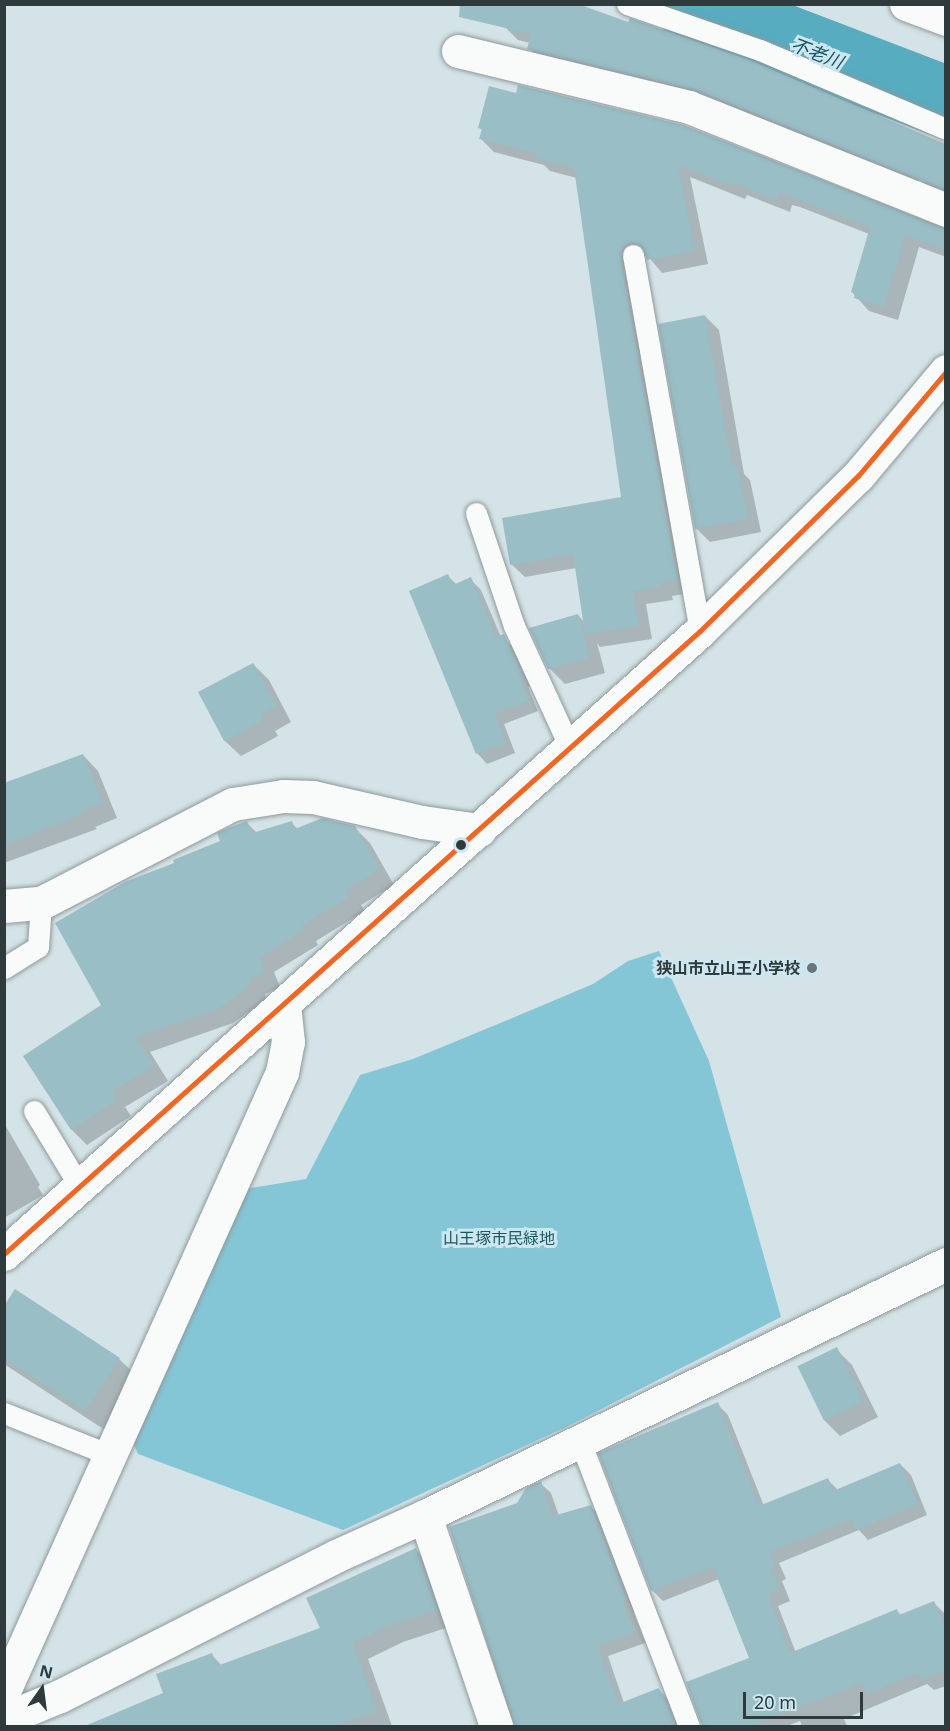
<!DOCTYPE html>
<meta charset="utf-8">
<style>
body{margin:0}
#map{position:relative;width:950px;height:1731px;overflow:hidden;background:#d4e3e7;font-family:"Noto Sans","Noto Sans JP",sans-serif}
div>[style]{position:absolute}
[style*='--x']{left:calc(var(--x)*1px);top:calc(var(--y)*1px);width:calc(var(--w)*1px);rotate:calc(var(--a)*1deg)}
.forest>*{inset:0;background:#85c6d6}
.shadow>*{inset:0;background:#0003}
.river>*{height:72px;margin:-36px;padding:0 36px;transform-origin:36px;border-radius:36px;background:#57acbf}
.building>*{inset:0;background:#99bec6;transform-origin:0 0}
.roads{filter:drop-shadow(0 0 2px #8e999c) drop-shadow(0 0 2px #8e999c)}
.service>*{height:21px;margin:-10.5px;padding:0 10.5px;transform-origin:10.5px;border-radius:10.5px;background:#f9fbfb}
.minor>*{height:33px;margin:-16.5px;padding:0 16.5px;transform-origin:16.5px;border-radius:16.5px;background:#f9fbfb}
.primary>*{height:33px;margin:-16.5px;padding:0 16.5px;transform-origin:16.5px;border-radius:16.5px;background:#f9fbfb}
.bus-1>*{height:4.5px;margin:-2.25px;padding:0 2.25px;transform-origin:2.25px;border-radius:2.25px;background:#f26522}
.dots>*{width:16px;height:16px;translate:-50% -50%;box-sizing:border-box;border:3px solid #cce7ef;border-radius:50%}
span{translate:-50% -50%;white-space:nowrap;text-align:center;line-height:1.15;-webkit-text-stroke:6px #cce7ef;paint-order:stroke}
.poi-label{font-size:16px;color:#2f3a3d;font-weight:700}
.right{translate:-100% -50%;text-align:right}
.park-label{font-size:16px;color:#1c5765}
.water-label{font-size:18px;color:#165260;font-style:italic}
.frame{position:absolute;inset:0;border:6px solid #2f3a3d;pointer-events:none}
.north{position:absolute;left:12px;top:1659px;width:60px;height:60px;-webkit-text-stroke:4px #cce7ef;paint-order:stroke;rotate:14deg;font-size:16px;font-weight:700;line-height:24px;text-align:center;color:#2f3a3d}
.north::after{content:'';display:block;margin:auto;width:21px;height:27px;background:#2f3a3d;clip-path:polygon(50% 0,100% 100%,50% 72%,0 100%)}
.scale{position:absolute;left:743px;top:1692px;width:120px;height:27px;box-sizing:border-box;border:3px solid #2f3a3d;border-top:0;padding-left:8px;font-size:18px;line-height:21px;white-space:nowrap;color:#2f3a3d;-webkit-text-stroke:4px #cce7ef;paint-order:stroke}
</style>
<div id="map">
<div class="forest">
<div style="clip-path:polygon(659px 951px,709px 1061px,781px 1317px,568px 1426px,343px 1530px,138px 1454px,131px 1438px,244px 1189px,306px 1179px,360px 1075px,413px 1059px,510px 1019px,593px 984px,628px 961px)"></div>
</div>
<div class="shadow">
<div style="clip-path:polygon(510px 4px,925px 143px,918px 185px,542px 61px,529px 48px,530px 43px,518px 40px,505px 27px)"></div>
<div style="clip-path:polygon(490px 88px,946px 230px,946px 257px,919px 247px,898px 320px,869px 311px,852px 292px,869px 234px,800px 207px,792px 205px,790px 212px,747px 195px,745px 199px,690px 177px,708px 264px,662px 273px,647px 255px,638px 259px,689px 593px,672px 596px,673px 600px,646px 604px,652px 639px,600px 647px,597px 643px,605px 673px,565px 684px,549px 668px,578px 615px,585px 623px,576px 568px,525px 577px,511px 564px,623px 498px,577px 178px,550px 171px,544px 165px,494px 152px,481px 139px,483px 131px,480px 128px)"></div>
<div style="clip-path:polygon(922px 181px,946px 185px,946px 197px,933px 191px)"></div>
<div style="clip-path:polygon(705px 316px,719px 330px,744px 474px,750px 480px,761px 532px,710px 542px,696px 528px)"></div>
<div style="clip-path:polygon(448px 576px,457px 585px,470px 579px,481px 590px,501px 637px,514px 647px,532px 686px,528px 687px,538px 711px,504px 724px,515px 753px,487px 764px,477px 753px)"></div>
<div style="clip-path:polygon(253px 664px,269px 680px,291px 722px,275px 731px,278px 736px,241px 756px,225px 741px,200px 693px)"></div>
<div style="clip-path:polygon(83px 755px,98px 771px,117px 818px,95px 827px,97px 829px,4px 863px,4px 785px)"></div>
<div style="clip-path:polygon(247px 823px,257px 833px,291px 823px,298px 829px,354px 827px,370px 843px,394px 885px,361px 905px,365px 911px,316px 941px,318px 945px,274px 972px,280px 987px,265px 994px,266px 1000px,233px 1023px,150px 1052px,168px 1081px,125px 1107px,131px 1116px,87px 1145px,72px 1130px,25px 1056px,103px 1006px,176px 864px,222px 842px)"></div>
<div style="clip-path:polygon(4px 1123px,40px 1185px,38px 1187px,43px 1195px,4px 1218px)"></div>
<div style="clip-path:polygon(4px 1308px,119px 1359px,142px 1381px,108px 1432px,4px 1364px)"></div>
<div style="clip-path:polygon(836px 1349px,852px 1365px,878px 1417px,840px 1436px,824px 1420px)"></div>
<div style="clip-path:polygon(717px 1404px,728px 1415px,764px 1506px,828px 1480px,838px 1490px,900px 1464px,911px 1475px,927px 1515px,868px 1540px,859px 1530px,779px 1563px,786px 1579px,782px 1581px,790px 1601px,778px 1606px,796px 1653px,897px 1611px,902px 1616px,934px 1603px,946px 1615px,946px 1686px,934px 1690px,927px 1684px,844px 1719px,847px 1726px,802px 1726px,800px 1721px,787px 1726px,741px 1726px,754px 1722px,753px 1719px,732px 1726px,703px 1726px,703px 1722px,751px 1659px,719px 1579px,663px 1601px,652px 1590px)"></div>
<div style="clip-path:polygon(540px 1483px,551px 1493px,559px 1516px,590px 1506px,601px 1517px,637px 1611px,633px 1612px,645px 1643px,608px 1656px,624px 1703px,659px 1690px,670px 1701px,681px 1726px,514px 1726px,518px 1504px)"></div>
<div style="clip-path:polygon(416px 1550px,432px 1566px,452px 1626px,403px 1642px,368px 1659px,392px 1726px,85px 1726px,165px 1694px,212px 1655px,222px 1666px,322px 1629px)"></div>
</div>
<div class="river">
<div style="--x:689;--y:4;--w:275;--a:20.9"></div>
</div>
<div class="building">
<div style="clip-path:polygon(460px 4px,578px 4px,628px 22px,630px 18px,752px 61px,945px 144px,945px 190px,696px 90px,527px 49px,531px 34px,459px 17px)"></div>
<div style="clip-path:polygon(518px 85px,683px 125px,945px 228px,945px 250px,906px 235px,884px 307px,854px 298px,855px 293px,851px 292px,870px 227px,785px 194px,779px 193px,776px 200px,733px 182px,732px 186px,678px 165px,695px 251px,647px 260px,642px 246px,631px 242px,624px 246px,620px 257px,677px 580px,659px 583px,660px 587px,633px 591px,639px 626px,585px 634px,573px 554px,510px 565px,502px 518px,621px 497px,574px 168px,535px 158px,536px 153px,479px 139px,482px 129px,478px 128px,489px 86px,516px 93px)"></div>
<div style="clip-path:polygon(705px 315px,732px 466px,737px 465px,748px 519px,695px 529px,658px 324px)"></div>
<div style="clip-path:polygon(448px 574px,453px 585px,471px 577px,496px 637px,504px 634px,523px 676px,519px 677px,529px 701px,495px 714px,506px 743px,476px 754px,409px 591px)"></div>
<div style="clip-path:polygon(578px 614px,590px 658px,548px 669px,529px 628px)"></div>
<div style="clip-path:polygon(253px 663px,277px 706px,261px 714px,264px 720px,224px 741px,198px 692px)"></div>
<div style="clip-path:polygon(83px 754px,103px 803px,81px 811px,83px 814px,4px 845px,4px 783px)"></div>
<div style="clip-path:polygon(322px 818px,355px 826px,380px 869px,347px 889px,351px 896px,302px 925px,304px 930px,260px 957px,265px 972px,250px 979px,252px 984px,218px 1009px,136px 1037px,154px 1066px,111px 1092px,117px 1100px,71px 1130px,23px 1056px,101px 1005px,55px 923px,125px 882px,174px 863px,173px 860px,220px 841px,217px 833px,223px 830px,247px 821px,252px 833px,292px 821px,295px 829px)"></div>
<div style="clip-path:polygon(15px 1289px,120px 1358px,85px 1411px,4px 1358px,4px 1306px)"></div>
<div style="left:837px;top:1347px;width:60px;height:44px;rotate:64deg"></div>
<div style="clip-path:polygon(718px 1402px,759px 1506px,828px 1478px,833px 1491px,900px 1463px,918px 1504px,856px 1530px,852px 1519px,770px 1552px,776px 1568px,772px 1570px,780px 1590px,768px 1595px,790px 1653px,897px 1609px,899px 1615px,934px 1601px,945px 1627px,945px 1671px,922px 1680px,918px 1673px,867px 1694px,862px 1683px,749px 1726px,702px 1726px,686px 1682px,749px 1658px,713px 1567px,651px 1591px,598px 1453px)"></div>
<div style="clip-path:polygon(541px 1481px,553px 1516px,591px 1505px,627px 1600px,623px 1601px,635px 1632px,598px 1646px,618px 1704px,659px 1688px,676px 1726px,514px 1726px,449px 1527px,517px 1503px,526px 1488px)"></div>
<div style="clip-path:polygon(416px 1548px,437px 1610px,387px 1626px,353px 1643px,377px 1712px,334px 1726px,85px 1726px,163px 1693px,156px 1674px,212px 1653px,217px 1666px,320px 1628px,306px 1598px)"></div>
</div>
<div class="roads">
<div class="service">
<div style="--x:627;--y:4;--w:141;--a:19.1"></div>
<div style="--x:760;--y:50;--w:202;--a:23"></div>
<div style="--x:633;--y:255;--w:382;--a:79.9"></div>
<div style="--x:476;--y:513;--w:119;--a:71.4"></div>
<div style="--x:514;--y:626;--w:134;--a:65.3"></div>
<div style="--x:4;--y:968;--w:40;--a:-32"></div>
<div style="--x:38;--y:947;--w:44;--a:-86.1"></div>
<div style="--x:34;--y:1111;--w:89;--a:58.8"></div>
<div style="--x:4;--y:1413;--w:114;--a:21.6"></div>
<div style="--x:580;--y:1441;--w:305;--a:69.1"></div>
</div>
<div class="minor">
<div style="--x:906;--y:4;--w:43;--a:20.6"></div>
<div style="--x:458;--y:51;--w:238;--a:13.6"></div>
<div style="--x:689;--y:107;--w:277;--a:21.8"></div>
<div style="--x:4;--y:906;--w:37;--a:-5"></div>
<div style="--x:41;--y:903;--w:216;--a:-27.3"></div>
<div style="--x:233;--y:804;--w:51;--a:-9.1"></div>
<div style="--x:283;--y:796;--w:30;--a:2"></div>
<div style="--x:313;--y:797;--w:112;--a:12.9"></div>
<div style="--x:422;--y:822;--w:58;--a:8"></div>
<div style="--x:425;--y:1516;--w:222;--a:71.3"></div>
<div style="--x:4;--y:1691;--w:679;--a:-65.81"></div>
<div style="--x:282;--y:1072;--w:31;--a:-79"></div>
<div style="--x:288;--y:1042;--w:38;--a:-96"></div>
<div style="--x:4;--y:1719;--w:61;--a:-22.3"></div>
<div style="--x:60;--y:1696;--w:309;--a:-26.9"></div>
<div style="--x:336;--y:1556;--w:98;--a:-24.2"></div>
<div style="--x:425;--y:1516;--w:579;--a:-25.81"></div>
</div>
<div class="primary">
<div style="--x:4;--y:1254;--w:934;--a:-41.83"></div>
<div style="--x:700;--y:631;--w:221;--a:-44.5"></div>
<div style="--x:858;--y:476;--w:137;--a:-50"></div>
</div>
</div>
<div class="bus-1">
<div style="--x:4;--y:1254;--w:934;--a:-41.83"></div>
<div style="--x:700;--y:631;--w:221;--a:-44.5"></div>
<div style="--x:858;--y:476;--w:136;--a:-49.8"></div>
</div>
<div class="dots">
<div style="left:461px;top:845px;background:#2f3a3d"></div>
<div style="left:812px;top:968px;background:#697578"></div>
</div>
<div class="poi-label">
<span class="right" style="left:800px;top:968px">狭山市立山王小学校</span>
</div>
<div class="park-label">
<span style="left:499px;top:1238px">山王塚市民緑地</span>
</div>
<div class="water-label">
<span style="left:817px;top:53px;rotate:21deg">不老川</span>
</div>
<div class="frame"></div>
<div class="north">N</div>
<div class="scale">20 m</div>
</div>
